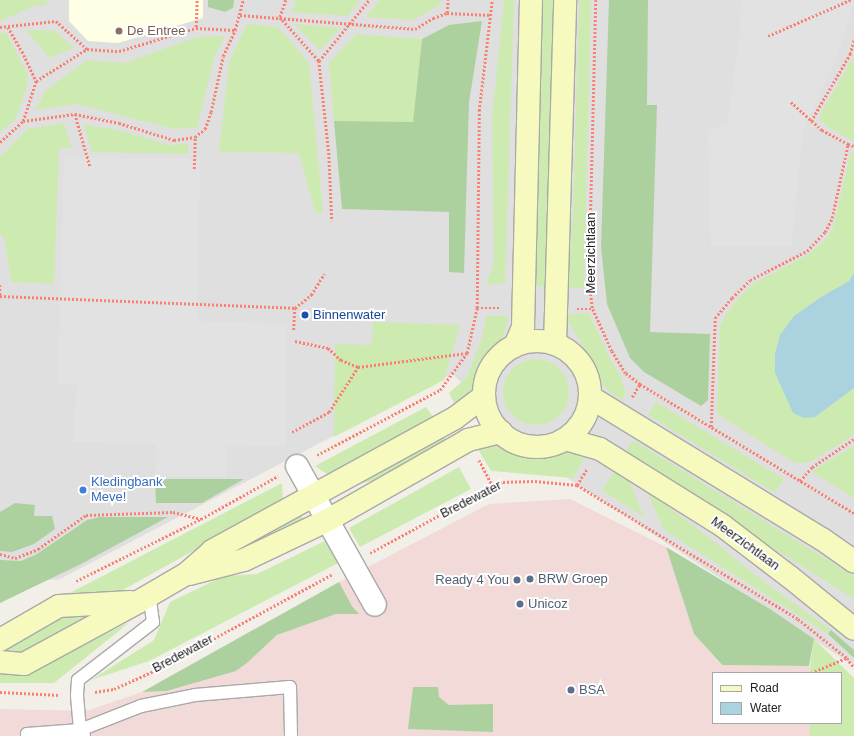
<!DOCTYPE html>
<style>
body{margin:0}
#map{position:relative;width:854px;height:736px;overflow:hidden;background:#f2efe9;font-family:Arial,sans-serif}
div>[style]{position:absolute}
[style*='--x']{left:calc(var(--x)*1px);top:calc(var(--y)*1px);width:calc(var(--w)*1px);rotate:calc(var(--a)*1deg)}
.residential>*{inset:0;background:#e0dfdf}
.commercial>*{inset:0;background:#f2dad9}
.education>*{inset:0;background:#ffffe5}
.grass>*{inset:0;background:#cdebb0}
.round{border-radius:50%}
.forest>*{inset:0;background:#add19e}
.parking>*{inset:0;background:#e2e2e2}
.water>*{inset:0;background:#aad3df}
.path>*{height:2.5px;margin-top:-1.25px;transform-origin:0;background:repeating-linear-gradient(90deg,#fa8072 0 2px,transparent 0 4px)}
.roads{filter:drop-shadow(1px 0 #a9a9a9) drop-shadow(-1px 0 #a9a9a9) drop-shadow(0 1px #a9a9a9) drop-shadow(0 -1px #a9a9a9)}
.lane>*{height:12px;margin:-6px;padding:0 6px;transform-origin:6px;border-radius:6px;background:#fff}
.street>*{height:22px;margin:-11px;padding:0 11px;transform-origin:11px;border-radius:11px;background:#fff}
.secondary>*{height:22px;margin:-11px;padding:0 11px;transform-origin:11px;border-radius:11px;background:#f7fabf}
.secondary>.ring{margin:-11px;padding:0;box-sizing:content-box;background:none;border:22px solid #f7fabf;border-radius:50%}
.dots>*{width:11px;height:11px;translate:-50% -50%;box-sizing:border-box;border:2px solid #fff;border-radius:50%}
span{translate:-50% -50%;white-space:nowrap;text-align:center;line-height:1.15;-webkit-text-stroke:4px #fff;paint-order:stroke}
.education-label{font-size:13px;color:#785e54}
.left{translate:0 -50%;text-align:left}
.street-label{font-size:13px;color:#222}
.transit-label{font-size:13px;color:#164399}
.shop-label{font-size:13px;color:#366cbe}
.service-label{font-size:13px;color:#4e5e75}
.right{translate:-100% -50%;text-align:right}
.legend{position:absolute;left:712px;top:672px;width:130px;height:52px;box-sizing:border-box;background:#fff;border:1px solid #a7a7a7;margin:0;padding:5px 7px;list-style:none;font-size:12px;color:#222}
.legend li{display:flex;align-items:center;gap:8px;height:20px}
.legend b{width:20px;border:1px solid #a7a7a7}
</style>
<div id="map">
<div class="residential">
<div style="clip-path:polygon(0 0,854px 0,854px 666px,569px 479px,452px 374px,58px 580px,0 577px)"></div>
</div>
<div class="commercial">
<div style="clip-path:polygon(570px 499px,666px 547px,694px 634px,721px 665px,809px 666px,809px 673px,713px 673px,713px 723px,810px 723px,810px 736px,0 736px,0 709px,86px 711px,142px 692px,168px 691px,236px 671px,247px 663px,277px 635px,336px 614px,359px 614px,352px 606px,339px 582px,489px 504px)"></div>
</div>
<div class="education">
<div style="clip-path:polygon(69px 0,203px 0,203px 18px,118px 43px,88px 41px,69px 21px)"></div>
</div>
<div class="grass">
<div style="clip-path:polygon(0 0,45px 0,49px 4px,34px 6px,0 21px)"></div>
<div style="clip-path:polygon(296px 0,360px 0,348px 16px,292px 12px)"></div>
<div style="clip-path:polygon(380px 0,441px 0,440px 5px,413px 20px,366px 17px)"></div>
<div style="clip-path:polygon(504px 0,514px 0,505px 283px,486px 285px,494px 263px,492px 118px)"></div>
<div style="clip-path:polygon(539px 0,557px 0,547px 287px,532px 286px)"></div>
<div style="clip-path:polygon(579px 0,591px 0,584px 288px,567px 288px,573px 213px)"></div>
<div style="clip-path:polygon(247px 24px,278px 27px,309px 63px,323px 213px,315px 212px,299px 153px,219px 152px,229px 63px)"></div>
<div style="clip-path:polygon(294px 24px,341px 28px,320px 50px)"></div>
<div style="clip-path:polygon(26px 30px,55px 31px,74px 48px,49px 58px)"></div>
<div style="clip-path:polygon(0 33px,6px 33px,28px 75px,26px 91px,15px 120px,0 132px)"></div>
<div style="clip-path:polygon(356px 34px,422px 39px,414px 122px,334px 121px,329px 63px)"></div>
<div style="clip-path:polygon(225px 36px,214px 58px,197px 128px,174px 129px,77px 104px,35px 110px,45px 91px,87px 60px,125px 63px,197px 37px)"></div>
<div style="clip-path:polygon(854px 56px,854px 142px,828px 127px,821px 121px,820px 115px)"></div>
<div style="clip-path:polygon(64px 123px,72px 148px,59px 148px,54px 284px,11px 282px,5px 241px,0 232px,0 157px,27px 129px)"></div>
<div style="clip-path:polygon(84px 125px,118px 130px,170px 145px,188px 144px,188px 154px,92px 152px)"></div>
<div style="clip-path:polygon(851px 152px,854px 153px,854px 273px,849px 281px,821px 297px,794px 316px,852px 390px,854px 388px,854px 434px,843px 442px,808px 463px,795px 463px,717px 414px,720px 325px,735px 302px,753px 284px,809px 254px,823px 242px,833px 228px)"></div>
<div style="clip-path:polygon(589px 313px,609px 357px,620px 375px,626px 392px,621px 401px,601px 384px,592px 362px,564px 314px)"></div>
<div style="clip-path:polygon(486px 316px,509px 316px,503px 338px,489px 349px,477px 365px,471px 391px,455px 405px,449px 393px,467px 377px,482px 339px)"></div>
<div style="clip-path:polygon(373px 322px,460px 325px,444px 380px,334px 437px,335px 344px,371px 345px)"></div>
<div class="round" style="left:503px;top:359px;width:66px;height:66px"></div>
<div style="clip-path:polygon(656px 402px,784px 479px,775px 493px,648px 415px)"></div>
<div style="clip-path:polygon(426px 407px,434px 418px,330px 476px,315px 466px)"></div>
<div style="clip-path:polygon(443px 434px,447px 442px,377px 480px,358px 484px,357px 481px)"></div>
<div style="clip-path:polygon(633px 440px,854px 576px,854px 599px,624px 454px)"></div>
<div style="clip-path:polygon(494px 442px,509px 450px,527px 454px,548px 455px,570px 452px,587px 454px,573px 478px,491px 471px,478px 449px)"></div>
<div style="clip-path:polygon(854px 446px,854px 498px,813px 473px,813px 470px)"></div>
<div style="clip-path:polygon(459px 467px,471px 489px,360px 547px,349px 528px)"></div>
<div style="clip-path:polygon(616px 469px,627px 476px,644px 517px,602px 490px)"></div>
<div style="clip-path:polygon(282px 483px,283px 501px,121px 591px,64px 596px)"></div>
<div style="clip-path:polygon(647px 491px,706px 535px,759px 578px,831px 630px,828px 634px,664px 530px)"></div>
<div style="clip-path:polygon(299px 511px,304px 520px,237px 555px,227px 550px)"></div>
<div style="clip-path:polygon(331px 538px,342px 561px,149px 661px,91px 680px,154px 640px,170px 602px,224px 576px,257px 574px)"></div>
<div style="clip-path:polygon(107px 611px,26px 654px,0 654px,0 650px,62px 617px)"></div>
<div style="clip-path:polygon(130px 622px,54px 683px,0 683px,0 671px,32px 670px)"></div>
<div style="clip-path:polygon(814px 639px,854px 678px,854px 736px,810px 736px,810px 723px,841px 723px,841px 673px,809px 673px)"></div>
</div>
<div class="forest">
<div style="clip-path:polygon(208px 0,234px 0,233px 8px,225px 12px,208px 7px)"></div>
<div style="clip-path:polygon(609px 0,648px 0,647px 105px,657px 105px,650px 332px,710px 334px,708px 400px,701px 406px,644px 372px,630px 358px,607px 304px,601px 247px)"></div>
<div style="clip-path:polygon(482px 21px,469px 102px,464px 273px,449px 272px,449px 212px,342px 209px,334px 121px,413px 122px,422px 39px,449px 25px)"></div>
<div style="clip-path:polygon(155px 479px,244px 479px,202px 503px,156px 503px)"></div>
<div style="clip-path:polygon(15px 503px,35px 505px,34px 516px,52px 516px,55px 529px,34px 544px,12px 552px,0 551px,0 512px)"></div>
<div style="clip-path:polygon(100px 517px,168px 517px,81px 564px,0 603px,0 560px,21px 561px,37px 554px,87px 520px)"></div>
<div style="clip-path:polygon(666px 547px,770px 609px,814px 639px,809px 666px,722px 665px,694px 634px)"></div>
<div style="clip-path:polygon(339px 582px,352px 606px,359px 614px,336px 614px,277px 635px,247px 663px,236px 671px,167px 691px,142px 692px)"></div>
<div style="clip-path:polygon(831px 630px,854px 650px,854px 658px,828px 634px)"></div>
<div style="clip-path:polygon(413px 687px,438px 687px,439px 697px,449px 705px,493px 704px,493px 732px,408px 729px)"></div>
</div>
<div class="parking">
<div style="clip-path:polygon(741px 0,854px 0,840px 49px,803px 131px,791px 246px,711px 246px,708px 129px,727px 126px,740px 30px)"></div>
<div style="clip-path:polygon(64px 157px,200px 159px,197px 321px,287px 324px,285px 446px,226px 445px,226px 477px,156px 477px,157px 444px,73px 442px,77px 384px,58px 383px)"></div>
</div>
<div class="water">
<div style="clip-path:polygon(854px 273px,854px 388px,815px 417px,804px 418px,793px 413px,775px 373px,775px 354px,780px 335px,794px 316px,821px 297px,849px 281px)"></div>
</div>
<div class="path">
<div style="--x:286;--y:0;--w:18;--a:109"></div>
<div style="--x:280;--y:17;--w:59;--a:48.4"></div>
<div style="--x:319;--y:61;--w:79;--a:-50.7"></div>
<div style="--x:596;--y:0;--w:282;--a:91.4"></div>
<div style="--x:589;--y:282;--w:27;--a:82"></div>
<div style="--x:593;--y:309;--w:46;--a:65.7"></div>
<div style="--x:612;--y:351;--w:26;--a:58"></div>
<div style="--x:626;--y:373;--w:18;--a:38"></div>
<div style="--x:640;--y:384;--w:250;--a:31.1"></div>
<div style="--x:447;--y:13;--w:13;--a:-86"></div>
<div style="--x:240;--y:15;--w:176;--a:4.6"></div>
<div style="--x:415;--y:29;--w:21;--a:-31"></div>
<div style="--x:433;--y:18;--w:15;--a:-20"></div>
<div style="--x:447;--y:13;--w:44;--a:2.6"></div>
<div style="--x:0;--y:27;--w:56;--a:-6.1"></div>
<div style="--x:56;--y:21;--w:42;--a:42.1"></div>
<div style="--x:8;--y:27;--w:32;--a:60"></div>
<div style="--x:24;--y:55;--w:29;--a:65"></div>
<div style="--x:196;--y:27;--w:27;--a:-88"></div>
<div style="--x:768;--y:36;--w:90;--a:-23.7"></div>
<div style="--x:319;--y:61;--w:93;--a:83.8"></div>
<div style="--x:329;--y:153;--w:68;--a:87.5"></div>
<div style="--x:791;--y:102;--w:42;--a:42.1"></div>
<div style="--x:822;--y:130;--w:30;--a:28"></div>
<div style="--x:75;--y:114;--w:54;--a:73.9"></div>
<div style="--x:23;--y:121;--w:52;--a:-7.7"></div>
<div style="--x:75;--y:114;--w:45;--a:11.6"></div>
<div style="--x:119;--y:123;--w:58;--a:17.2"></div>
<div style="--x:174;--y:140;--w:21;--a:-8"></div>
<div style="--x:811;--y:121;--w:78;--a:-59.8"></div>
<div style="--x:850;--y:54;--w:16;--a:-75"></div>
<div style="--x:0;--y:142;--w:31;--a:-42"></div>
<div style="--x:23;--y:121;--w:42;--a:-72"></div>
<div style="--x:36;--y:81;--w:60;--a:-32.1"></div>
<div style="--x:87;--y:49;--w:32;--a:4"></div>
<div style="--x:119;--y:51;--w:80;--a:-16.6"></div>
<div style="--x:196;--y:28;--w:39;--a:3"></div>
<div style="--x:194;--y:169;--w:32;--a:-88"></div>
<div style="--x:195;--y:137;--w:13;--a:-39"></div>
<div style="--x:205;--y:129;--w:18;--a:-71"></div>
<div style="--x:211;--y:112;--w:57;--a:-77.9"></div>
<div style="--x:223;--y:56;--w:29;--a:-65"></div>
<div style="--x:235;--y:30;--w:31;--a:-75"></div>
<div style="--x:0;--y:285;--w:13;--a:90"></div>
<div style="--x:0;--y:296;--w:295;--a:2.3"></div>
<div style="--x:295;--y:308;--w:22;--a:93"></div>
<div style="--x:295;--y:308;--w:21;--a:-39"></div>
<div style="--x:311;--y:295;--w:25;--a:-58"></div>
<div style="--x:477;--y:308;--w:23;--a:0"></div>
<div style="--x:577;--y:309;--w:15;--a:0"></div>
<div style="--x:295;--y:341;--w:34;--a:12"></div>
<div style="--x:328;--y:348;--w:18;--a:43"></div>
<div style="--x:341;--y:360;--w:18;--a:22"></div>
<div style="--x:358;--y:367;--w:110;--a:-7.3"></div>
<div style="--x:632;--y:397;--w:15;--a:-58"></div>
<div style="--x:711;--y:427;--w:109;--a:-87.9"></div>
<div style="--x:715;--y:318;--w:26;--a:-50"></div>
<div style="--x:732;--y:298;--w:25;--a:-45"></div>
<div style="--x:750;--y:280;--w:64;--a:-27"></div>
<div style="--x:807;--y:251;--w:26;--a:-47"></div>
<div style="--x:825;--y:232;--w:16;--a:-63"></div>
<div style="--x:832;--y:218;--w:76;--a:-77.8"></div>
<div style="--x:848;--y:144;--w:6;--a:18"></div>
<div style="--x:292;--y:432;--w:42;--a:-28.4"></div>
<div style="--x:329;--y:412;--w:54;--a:-57.2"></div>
<div style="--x:317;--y:455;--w:139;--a:-27.9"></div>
<div style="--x:440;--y:390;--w:46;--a:-53.9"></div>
<div style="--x:467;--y:353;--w:46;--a:-77.5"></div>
<div style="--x:477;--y:308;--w:197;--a:-89.4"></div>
<div style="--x:479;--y:111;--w:112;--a:-83.3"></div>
<div style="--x:479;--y:460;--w:30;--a:62"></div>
<div style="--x:800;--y:481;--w:18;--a:-49"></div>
<div style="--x:812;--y:467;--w:50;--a:-33.7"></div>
<div style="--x:577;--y:485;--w:19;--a:-58"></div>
<div style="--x:370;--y:553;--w:140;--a:-28.6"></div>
<div style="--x:493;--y:486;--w:11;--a:-22"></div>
<div style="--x:503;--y:482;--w:32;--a:-2"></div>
<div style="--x:535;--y:481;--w:42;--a:5.4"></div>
<div style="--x:577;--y:485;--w:258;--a:31.2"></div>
<div style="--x:798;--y:619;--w:63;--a:38.5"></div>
<div style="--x:847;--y:658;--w:12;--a:55"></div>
<div style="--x:0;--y:554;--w:16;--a:15"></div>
<div style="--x:15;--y:558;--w:25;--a:-21"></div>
<div style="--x:38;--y:549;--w:59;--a:-35.3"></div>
<div style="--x:86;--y:515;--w:87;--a:-2"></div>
<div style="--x:173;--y:512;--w:29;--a:14"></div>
<div style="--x:76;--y:581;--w:140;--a:-26.4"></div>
<div style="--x:201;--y:519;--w:88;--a:-29.2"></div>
<div style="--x:811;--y:673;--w:39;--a:-23"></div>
<div style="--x:0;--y:692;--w:60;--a:2.9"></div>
<div style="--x:95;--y:692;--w:19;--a:-9"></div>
<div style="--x:114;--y:689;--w:44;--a:-24.2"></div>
<div style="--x:154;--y:671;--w:204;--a:-28.5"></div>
</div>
<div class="roads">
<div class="lane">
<div style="--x:84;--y:735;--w:6;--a:-129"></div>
<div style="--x:80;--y:730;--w:35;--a:-95"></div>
<div style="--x:77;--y:695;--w:15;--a:-86"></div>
<div style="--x:78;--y:680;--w:95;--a:-37.7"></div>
<div style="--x:153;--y:622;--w:27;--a:-98"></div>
<div style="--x:27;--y:736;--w:2;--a:-90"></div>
<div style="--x:27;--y:734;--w:53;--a:-4.3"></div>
<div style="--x:80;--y:730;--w:66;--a:-21.5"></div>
<div style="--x:141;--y:706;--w:55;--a:-11.5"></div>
<div style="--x:195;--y:695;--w:95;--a:-4.8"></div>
<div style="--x:290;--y:687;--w:49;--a:88.8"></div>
</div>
<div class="street">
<div style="--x:297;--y:466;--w:159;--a:60.7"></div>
</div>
<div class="secondary">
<div class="ring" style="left:484px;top:341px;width:84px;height:84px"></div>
<div style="--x:555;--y:344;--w:344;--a:-88.3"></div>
<div style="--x:515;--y:346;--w:21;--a:-67"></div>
<div style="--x:523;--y:327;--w:327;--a:-88.6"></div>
<div style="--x:590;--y:397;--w:272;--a:31.5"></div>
<div style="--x:822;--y:539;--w:39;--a:35"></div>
<div style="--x:565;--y:439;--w:36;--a:16"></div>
<div style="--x:600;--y:449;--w:145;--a:32"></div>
<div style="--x:723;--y:526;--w:84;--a:37.3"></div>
<div style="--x:790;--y:577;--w:82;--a:39.1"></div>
<div style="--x:189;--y:574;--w:57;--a:-14.3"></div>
<div style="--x:244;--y:560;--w:93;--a:-25.5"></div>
<div style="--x:328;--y:520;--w:161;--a:-29.7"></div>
<div style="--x:468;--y:440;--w:34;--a:-14"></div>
<div style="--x:0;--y:640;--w:68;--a:-30"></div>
<div style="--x:59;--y:606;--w:72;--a:-3.2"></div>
<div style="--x:0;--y:662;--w:24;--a:5"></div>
<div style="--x:24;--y:664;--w:130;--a:-28.5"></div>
<div style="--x:138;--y:602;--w:56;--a:-30.3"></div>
<div style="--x:186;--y:574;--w:35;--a:-41"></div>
<div style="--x:212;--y:551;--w:277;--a:-28.7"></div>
<div style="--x:455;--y:418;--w:36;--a:-37"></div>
</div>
</div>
<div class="dots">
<div style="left:119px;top:31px;background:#8d6e63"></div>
<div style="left:305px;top:315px;background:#1a4fb4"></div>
<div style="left:83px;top:490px;background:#3f7fe0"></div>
<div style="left:530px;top:579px;background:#5c6f8a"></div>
<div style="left:517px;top:580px;background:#5c6f8a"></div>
<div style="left:520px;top:604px;background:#5c6f8a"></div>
<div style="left:571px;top:690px;background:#5c6f8a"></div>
</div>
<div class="education-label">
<span class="left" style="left:127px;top:31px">De Entree</span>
</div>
<div class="street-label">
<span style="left:591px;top:253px;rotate:-90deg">Meerzichtlaan</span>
<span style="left:471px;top:500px;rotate:-27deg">Bredewater</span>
<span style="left:745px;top:544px;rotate:36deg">Meerzichtlaan</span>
<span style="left:183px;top:654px;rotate:-28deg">Bredewater</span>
</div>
<div class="transit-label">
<span class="left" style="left:313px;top:315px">Binnenwater</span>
</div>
<div class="shop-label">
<span class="left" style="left:91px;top:490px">Kledingbank<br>Meve!</span>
</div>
<div class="service-label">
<span class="left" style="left:538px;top:579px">BRW Groep</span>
<span class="right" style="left:509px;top:580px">Ready 4 You</span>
<span class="left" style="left:528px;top:604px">Unicoz</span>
<span class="left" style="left:579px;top:690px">BSA</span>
</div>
<ul class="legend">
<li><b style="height:5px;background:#f7fabf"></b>Road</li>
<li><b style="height:11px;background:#aad3df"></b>Water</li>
</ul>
</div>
